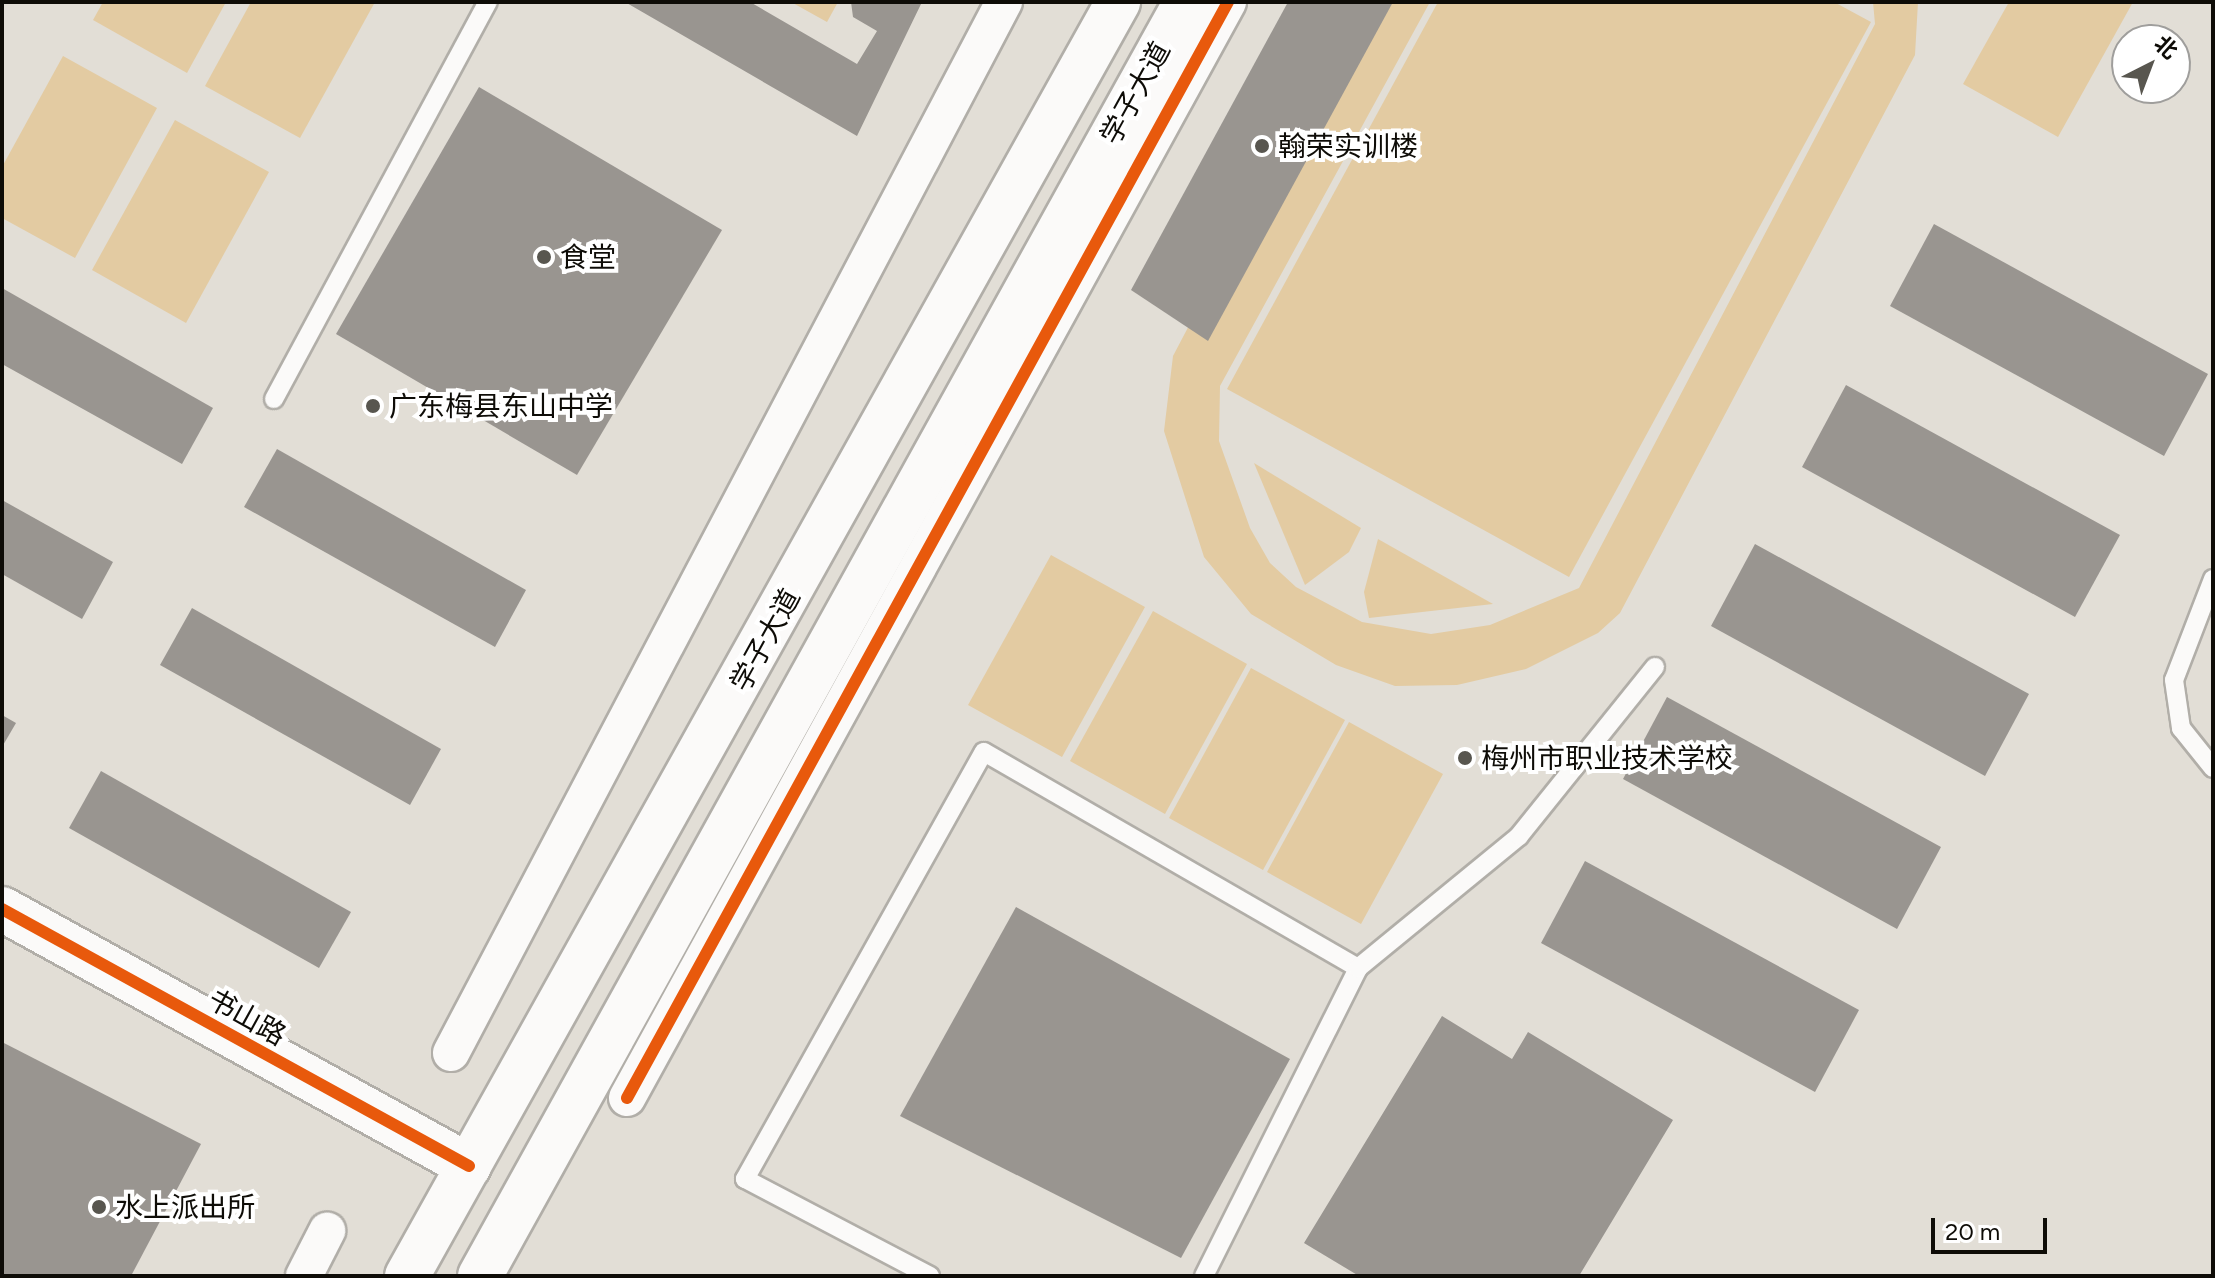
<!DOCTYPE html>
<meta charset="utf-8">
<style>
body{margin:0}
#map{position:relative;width:2215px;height:1278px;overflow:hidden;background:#e2ded6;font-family:Figtree,"Noto Sans SC",sans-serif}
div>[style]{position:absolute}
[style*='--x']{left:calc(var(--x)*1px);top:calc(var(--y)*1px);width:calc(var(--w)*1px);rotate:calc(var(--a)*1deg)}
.green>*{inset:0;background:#e3cba2}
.building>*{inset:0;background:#999590}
.roads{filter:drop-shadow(2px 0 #b1aea8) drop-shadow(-2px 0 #b1aea8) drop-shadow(0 2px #b1aea8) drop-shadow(0 -2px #b1aea8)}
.service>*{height:18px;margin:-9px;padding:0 9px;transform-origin:9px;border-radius:9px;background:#fbfaf9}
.minor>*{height:36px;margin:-18px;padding:0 18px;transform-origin:18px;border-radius:18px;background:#fbfaf9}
.tertiary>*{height:44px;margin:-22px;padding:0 22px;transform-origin:22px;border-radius:22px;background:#fbfaf9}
.primary>*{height:44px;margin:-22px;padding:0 22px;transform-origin:22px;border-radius:22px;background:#fbfaf9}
.cycleway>*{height:12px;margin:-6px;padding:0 6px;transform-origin:6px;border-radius:6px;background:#e8590c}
.dots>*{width:22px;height:22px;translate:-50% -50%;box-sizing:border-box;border:4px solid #fff;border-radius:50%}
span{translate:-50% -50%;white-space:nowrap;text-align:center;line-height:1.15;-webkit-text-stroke:8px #fff;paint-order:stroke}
.street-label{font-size:28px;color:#0e0c07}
.poi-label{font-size:28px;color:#0e0c07}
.left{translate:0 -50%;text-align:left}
.frame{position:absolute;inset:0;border:4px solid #0e0c07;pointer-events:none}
.north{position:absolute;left:2111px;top:24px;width:80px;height:80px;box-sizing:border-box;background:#fff;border:2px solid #9f9e9c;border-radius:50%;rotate:42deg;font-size:22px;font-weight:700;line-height:32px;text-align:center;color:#0e0c07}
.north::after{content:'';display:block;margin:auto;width:28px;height:36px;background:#58564f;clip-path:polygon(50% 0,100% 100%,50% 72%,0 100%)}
.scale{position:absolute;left:1931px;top:1218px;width:116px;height:36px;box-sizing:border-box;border:4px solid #0e0c07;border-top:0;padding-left:10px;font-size:24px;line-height:28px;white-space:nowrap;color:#0e0c07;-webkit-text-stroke:6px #fff;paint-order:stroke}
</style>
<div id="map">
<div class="green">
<div style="clip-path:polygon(103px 2px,226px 2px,187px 73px,93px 20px)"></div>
<div style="clip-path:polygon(251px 2px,375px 2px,300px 138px,205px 86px)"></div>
<div style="clip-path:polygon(791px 2px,838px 2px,827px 22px)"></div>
<div style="clip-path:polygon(1359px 2px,1430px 2px,1220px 386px,1219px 441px,1250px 528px,1270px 563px,1296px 587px,1362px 622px,1431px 634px,1490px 625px,1579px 588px,1875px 24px,1873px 2px,1918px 2px,1915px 55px,1620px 613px,1598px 633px,1526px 669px,1457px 685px,1395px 686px,1336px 665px,1251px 614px,1204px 557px,1164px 431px,1173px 356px)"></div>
<div style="clip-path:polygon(1438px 2px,1834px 2px,1871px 22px,1569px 577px,1227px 389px)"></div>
<div style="clip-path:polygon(2009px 2px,2133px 2px,2058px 137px,1963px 84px)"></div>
<div style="clip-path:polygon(63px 56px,157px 108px,75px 258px,2px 218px,2px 167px)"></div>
<div style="clip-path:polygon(175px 120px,269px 172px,186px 323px,92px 270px)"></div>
<div style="clip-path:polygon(1254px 463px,1361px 528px,1349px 552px,1305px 585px)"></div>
<div style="clip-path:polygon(1378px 539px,1493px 604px,1369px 618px,1364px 592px)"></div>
<div style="clip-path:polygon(1051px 555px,1145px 607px,1062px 757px,968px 705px)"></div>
<div style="clip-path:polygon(1153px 611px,1247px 664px,1165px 814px,1070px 761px)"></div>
<div style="clip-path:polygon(1251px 668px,1345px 720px,1263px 870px,1169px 818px)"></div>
<div style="clip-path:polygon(1349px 722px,1443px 774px,1361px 924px,1267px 872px)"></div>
</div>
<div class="building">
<div style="clip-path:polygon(625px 2px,750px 2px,857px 64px,877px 31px,853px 17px,851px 2px,922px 2px,857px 136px)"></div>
<div style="clip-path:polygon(1288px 2px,1393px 2px,1208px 341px,1131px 290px)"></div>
<div style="clip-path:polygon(479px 87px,722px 230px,577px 475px,336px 334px)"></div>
<div style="clip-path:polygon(1934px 224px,2208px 374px,2164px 456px,1890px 306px)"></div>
<div style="clip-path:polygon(2px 288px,213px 408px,182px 464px,2px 364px)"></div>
<div style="clip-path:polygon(1846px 385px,2120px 535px,2075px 617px,1802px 467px)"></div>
<div style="clip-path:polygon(277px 449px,526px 590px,495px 647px,244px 507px)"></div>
<div style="clip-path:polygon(2px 500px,113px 562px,82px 619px,2px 574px)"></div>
<div style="clip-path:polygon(1755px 544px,2029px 694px,1985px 776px,1711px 626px)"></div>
<div style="clip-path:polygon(192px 608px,441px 749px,410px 805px,160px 665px)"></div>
<div style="clip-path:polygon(1667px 697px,1941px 847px,1897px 929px,1623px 779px)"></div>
<div style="clip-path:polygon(2px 715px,16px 723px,2px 747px)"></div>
<div style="clip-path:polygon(101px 771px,351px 912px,319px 968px,69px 828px)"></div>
<div style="clip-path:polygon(1585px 861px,1859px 1010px,1815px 1092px,1541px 943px)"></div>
<div style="clip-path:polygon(1016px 907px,1290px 1059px,1181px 1258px,900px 1116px)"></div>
<div style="clip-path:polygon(1442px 1016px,1512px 1059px,1528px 1032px,1673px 1120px,1579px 1276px,1359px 1276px,1304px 1243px)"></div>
<div style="clip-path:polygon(2px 1042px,201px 1144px,131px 1276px,2px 1276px)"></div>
</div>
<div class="roads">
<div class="service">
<div style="--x:274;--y:399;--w:451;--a:-61.7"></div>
<div style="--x:2213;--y:579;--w:108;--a:111.1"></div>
<div style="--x:2174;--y:680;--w:49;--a:81.7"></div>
<div style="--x:2181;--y:728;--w:51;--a:51.3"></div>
<div style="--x:930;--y:1276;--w:209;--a:-152.3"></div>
<div style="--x:745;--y:1179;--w:489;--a:-60.8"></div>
<div style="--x:984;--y:752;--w:432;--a:30"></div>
<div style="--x:1204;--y:1276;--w:344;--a:-63.4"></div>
<div style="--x:1358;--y:968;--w:208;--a:-39.3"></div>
<div style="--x:1519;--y:836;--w:217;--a:-51.2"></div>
</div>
<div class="minor">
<div style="--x:451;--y:1053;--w:1188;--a:-62.25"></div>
<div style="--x:627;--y:1098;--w:1250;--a:-61.26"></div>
<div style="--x:304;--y:1276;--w:51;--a:-62.9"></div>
</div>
<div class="tertiary">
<div style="--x:2;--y:909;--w:533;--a:28.82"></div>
</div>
<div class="primary">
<div style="--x:407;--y:1276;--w:1459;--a:-60.83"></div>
<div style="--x:480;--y:1276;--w:1457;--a:-61.01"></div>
</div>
</div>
<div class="cycleway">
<div style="--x:2;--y:909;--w:533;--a:28.82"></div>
<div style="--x:627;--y:1098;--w:1250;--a:-61.26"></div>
</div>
<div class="dots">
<div style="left:1262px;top:146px;background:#58564f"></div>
<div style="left:544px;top:257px;background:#58564f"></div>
<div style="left:373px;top:406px;background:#58564f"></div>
<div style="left:1465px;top:758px;background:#58564f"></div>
<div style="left:99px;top:1207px;background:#58564f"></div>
</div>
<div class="street-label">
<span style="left:1135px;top:93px;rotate:-61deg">学子大道</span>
<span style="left:765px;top:640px;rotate:-61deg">学子大道</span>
<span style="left:247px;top:1017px;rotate:29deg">书山路</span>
</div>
<div class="poi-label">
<span class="left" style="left:1278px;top:146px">翰荣实训楼</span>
<span class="left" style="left:560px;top:257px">食堂</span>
<span class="left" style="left:389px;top:406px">广东梅县东山中学</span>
<span class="left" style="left:1481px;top:758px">梅州市职业技术学校</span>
<span class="left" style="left:115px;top:1207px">水上派出所</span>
</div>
<div class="frame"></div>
<div class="north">北</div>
<div class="scale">20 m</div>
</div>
